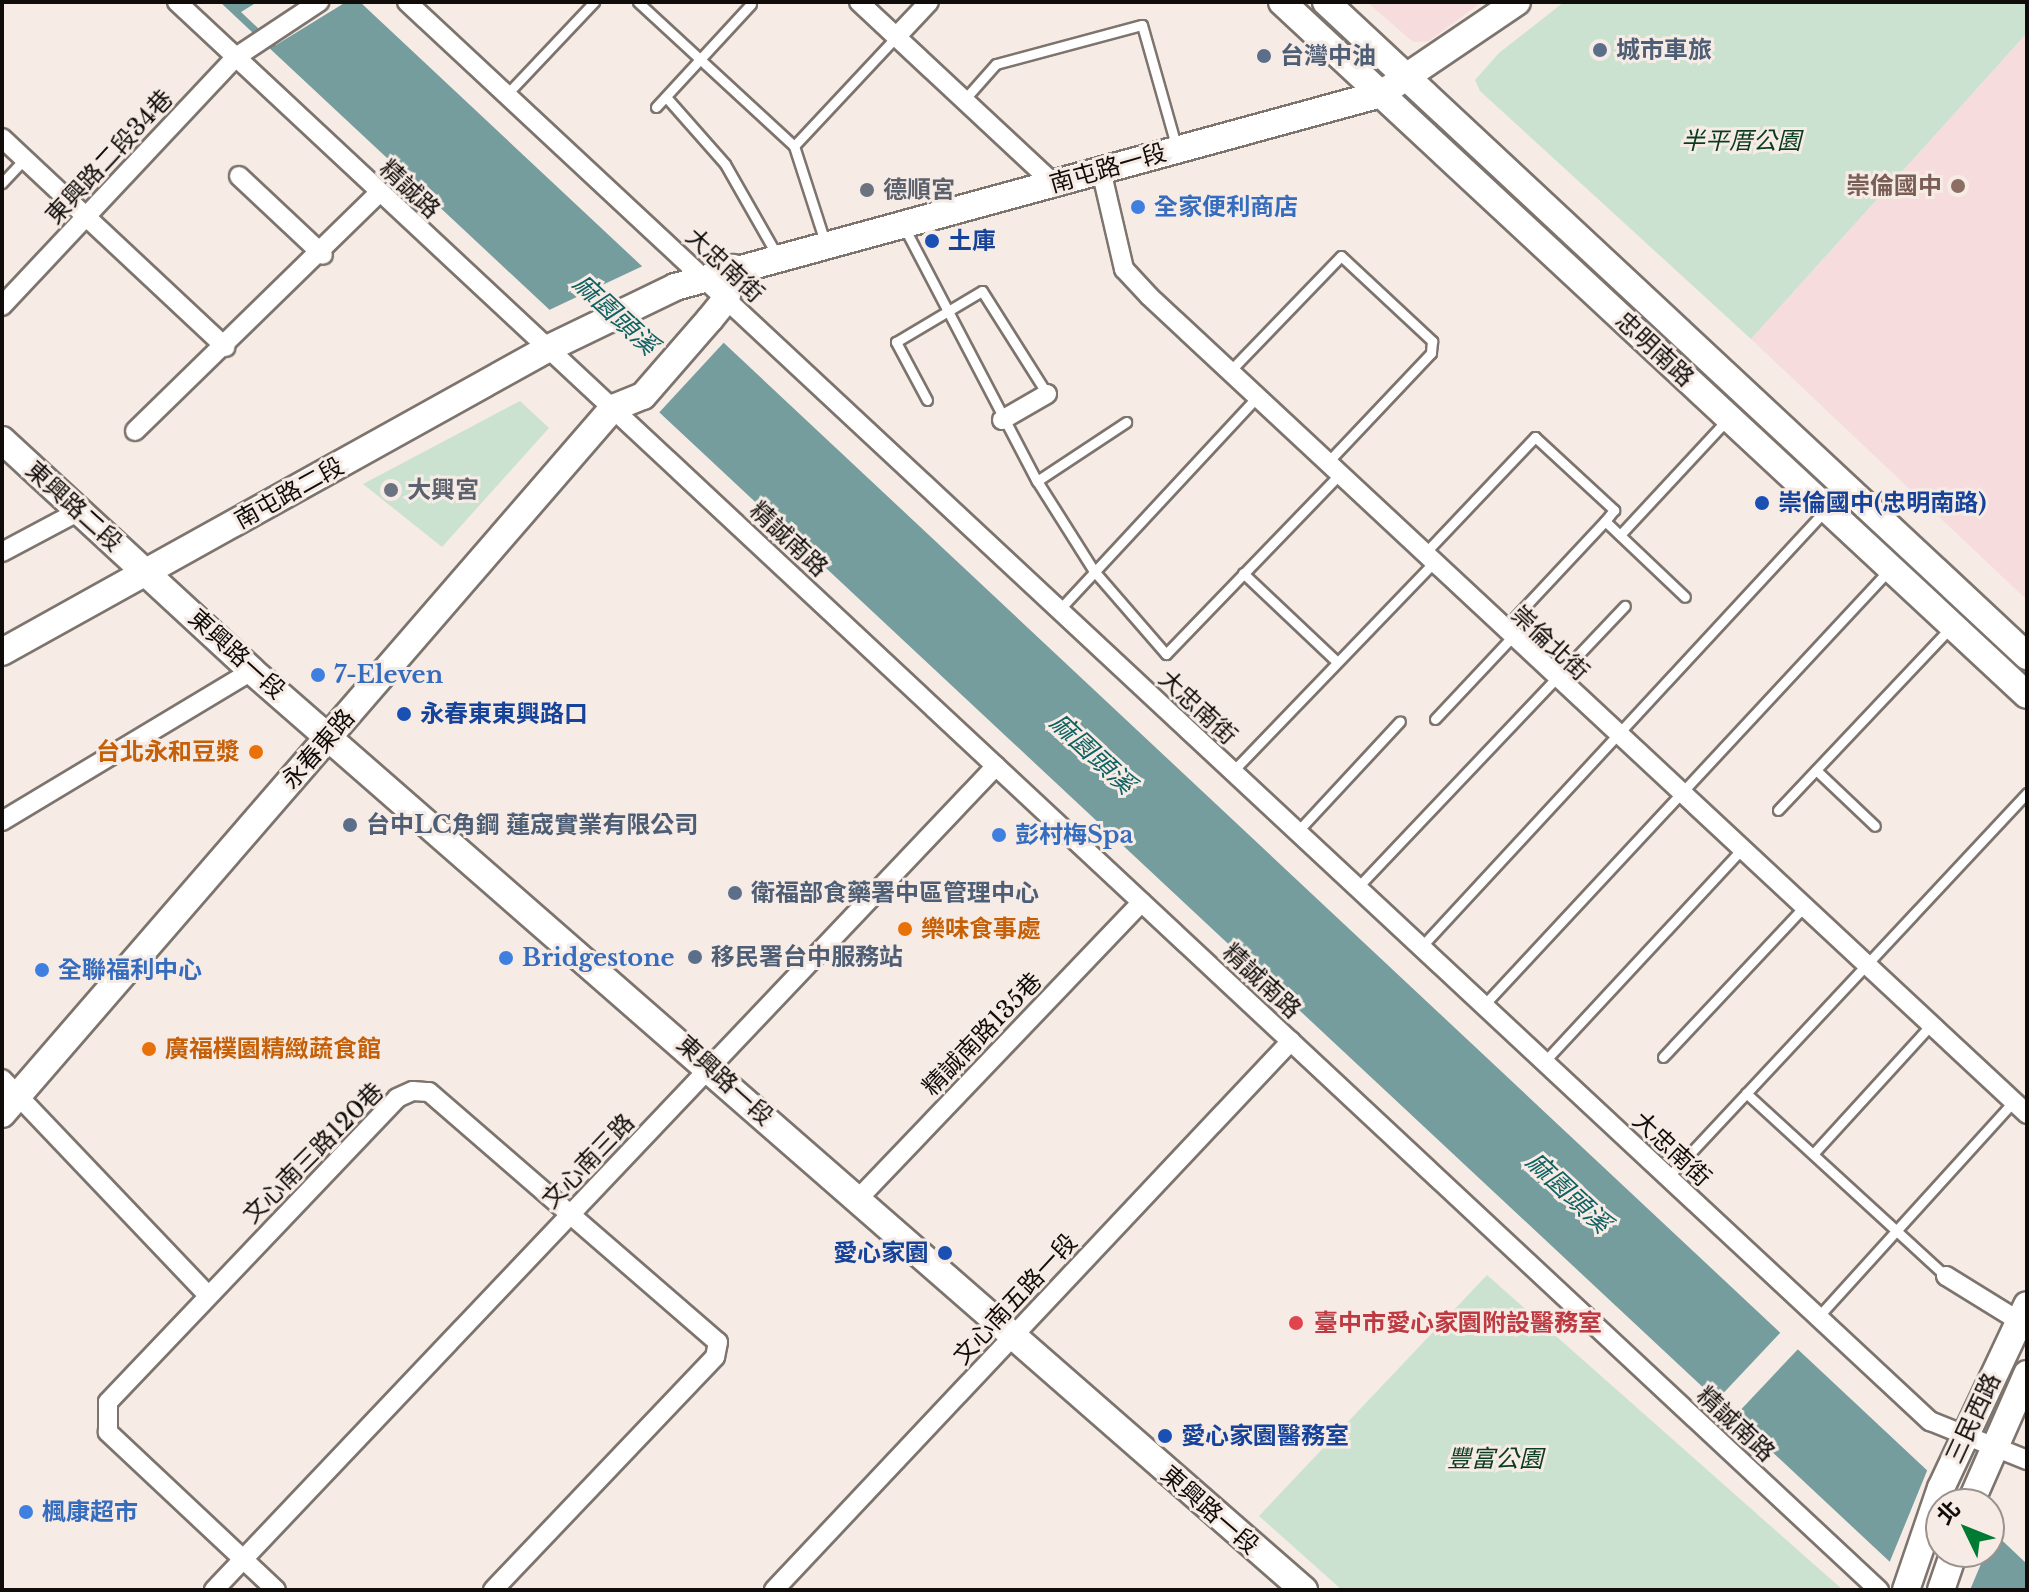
<!DOCTYPE html>
<meta charset="utf-8">
<style>
body{margin:0}
#map{position:relative;width:2029px;height:1592px;overflow:hidden;background:#f6ebe5;font-family:"Libre Baskerville","Noto Sans TC",serif}
div>[style]{position:absolute}
[style*='--x']{left:calc(var(--x)*1px);top:calc(var(--y)*1px);width:calc(var(--w)*1px);rotate:calc(var(--a)*1deg)}
.education>*{inset:0;background:#f7dcde}
.green>*{inset:0;background:#cbe2d1}
.water>*{inset:0;background:#769d9d}
.pier>*{inset:0;background:#f6ebe5}
.roads{filter:drop-shadow(2px 0 #7d746e) drop-shadow(-2px 0 #7d746e) drop-shadow(0 2px #7d746e) drop-shadow(0 -2px #7d746e)}
.lane>*{height:9px;margin:-4.5px;padding:0 4.5px;transform-origin:4.5px;border-radius:4.5px;background:#fff}
.street>*{height:18px;margin:-9px;padding:0 9px;transform-origin:9px;border-radius:9px;background:#fff}
.secondary>*{height:26px;margin:-13px;padding:0 13px;transform-origin:13px;border-radius:13px;background:#fff}
.dots>*{width:22px;height:22px;translate:-50% -50%;box-sizing:border-box;border:4px solid #f6ebe5;border-radius:50%}
span{translate:-50% -50%;white-space:nowrap;text-align:center;line-height:1.15;-webkit-text-stroke:6px #f6ebe5;paint-order:stroke}
.service-label{font-size:24px;color:#4e5e75;font-weight:700}
.left{translate:0 -50%;text-align:left}
.park-label{font-size:24px;color:#093b1e;font-style:italic}
.street-label{font-size:24px;color:#0f0c0a}
.education-label{font-size:24px;color:#785e54;font-weight:700}
.right{translate:-100% -50%;text-align:right}
.worship-label{font-size:24px;color:#5b616d;font-weight:700}
.shop-label{font-size:24px;color:#366cbe;font-weight:700}
.transit-label{font-size:24px;color:#164399;font-weight:700}
.food-label{font-size:24px;color:#c56008;font-weight:700}
.health-label{font-size:24px;color:#be3a42;font-weight:700}
.water-label{font-size:26px;color:#106262;font-style:italic}
.frame{position:absolute;inset:0;border:4px solid #0f0c0a;pointer-events:none}
.north{position:absolute;left:1925px;top:1488px;width:80px;height:80px;box-sizing:border-box;background:#f6ebe5;border:2px solid #9a928d;border-radius:50%;rotate:313deg;font-size:22px;font-weight:700;line-height:32px;text-align:center;color:#0f0c0a}
.north::after{content:'';display:block;margin:auto;width:28px;height:36px;background:#007b33;clip-path:polygon(50% 0,100% 100%,50% 72%,0 100%)}
</style>
<div id="map">
<div class="education">
<div style="clip-path:polygon(1367px 2px,1482px 2px,1429px 41px,1413px 42px)"></div>
<div style="clip-path:polygon(2027px 33px,2027px 600px,1751px 339px)"></div>
</div>
<div class="green">
<div style="clip-path:polygon(1564px 2px,2027px 2px,2027px 33px,1751px 339px,1480px 91px,1475px 80px,1499px 53px)"></div>
<div style="clip-path:polygon(520px 401px,549px 428px,442px 547px,363px 484px)"></div>
<div style="clip-path:polygon(1487px 1275px,1783px 1537px,1843px 1590px,1342px 1590px,1259px 1516px)"></div>
</div>
<div class="water">
<div style="clip-path:polygon(220px 2px,360px 2px,1963px 1504px,1941px 1504px,1941px 1552px,1989px 1552px,1989px 1528px,2027px 1564px,2027px 1590px,1920px 1590px)"></div>
</div>
<div class="pier">
<div style="clip-path:polygon(257px 2px,346px 2px,276px 45px,241px 12px)"></div>
<div style="clip-path:polygon(647px 264px,728px 338px,655px 417px,547px 311px)"></div>
<div style="clip-path:polygon(1782px 1331px,1800px 1347px,1733px 1418px,1715px 1402px)"></div>
<div style="clip-path:polygon(1929px 1466px,1967px 1504px,1941px 1504px,1941px 1552px,1986px 1552px,1970px 1590px,1914px 1590px,1888px 1566px)"></div>
</div>
<div class="roads">
<div class="lane">
<div style="--x:638;--y:2;--w:212;--a:42.7"></div>
<div style="--x:794;--y:146;--w:101;--a:72.1"></div>
<div style="--x:507;--y:94;--w:127;--a:-46.6"></div>
<div style="--x:666;--y:97;--w:89;--a:48.6"></div>
<div style="--x:725;--y:164;--w:107;--a:60.3"></div>
<div style="--x:964;--y:100;--w:48;--a:-48.4"></div>
<div style="--x:996;--y:64;--w:151;--a:-15"></div>
<div style="--x:1142;--y:25;--w:129;--a:74.2"></div>
<div style="--x:656;--y:107;--w:140;--a:-47.3"></div>
<div style="--x:794;--y:146;--w:149;--a:-46.9"></div>
<div style="--x:2;--y:183;--w:33;--a:-47"></div>
<div style="--x:904;--y:227;--w:287;--a:62.4"></div>
<div style="--x:1037;--y:481;--w:107;--a:57.7"></div>
<div style="--x:1094;--y:571;--w:110;--a:49.1"></div>
<div style="--x:1166;--y:654;--w:248;--a:-46"></div>
<div style="--x:1229;--y:372;--w:161;--a:-46"></div>
<div style="--x:1341;--y:256;--w:125;--a:43"></div>
<div style="--x:1432;--y:341;--w:12;--a:95"></div>
<div style="--x:1431;--y:353;--w:151;--a:133.4"></div>
<div style="--x:927;--y:400;--w:66;--a:-118.1"></div>
<div style="--x:896;--y:342;--w:100;--a:-30.7"></div>
<div style="--x:982;--y:291;--w:122;--a:57.7"></div>
<div style="--x:1037;--y:481;--w:107;--a:-33.5"></div>
<div style="--x:1620;--y:535;--w:156;--a:-47.1"></div>
<div style="--x:1425;--y:553;--w:160;--a:-46.5"></div>
<div style="--x:1535;--y:437;--w:108;--a:42.7"></div>
<div style="--x:1614;--y:510;--w:14;--a:129"></div>
<div style="--x:1605;--y:521;--w:110;--a:43.5"></div>
<div style="--x:1243;--y:573;--w:129;--a:43.4"></div>
<div style="--x:1059;--y:610;--w:291;--a:-47.1"></div>
<div style="--x:1504;--y:629;--w:148;--a:-46.9"></div>
<div style="--x:1435;--y:719;--w:110;--a:-46.8"></div>
<div style="--x:1816;--y:770;--w:81;--a:43.5"></div>
<div style="--x:1232;--y:772;--w:289;--a:-46.1"></div>
<div style="--x:1778;--y:810;--w:250;--a:-46.6"></div>
<div style="--x:1297;--y:832;--w:151;--a:-47.1"></div>
<div style="--x:1357;--y:888;--w:389;--a:-46.5"></div>
<div style="--x:1421;--y:947;--w:624;--a:-47.21"></div>
<div style="--x:1483;--y:1006;--w:597;--a:-47.04"></div>
<div style="--x:1663;--y:1057;--w:204;--a:-46.8"></div>
<div style="--x:1544;--y:1062;--w:288;--a:-47.1"></div>
<div style="--x:1746;--y:1093;--w:271;--a:42.5"></div>
<div style="--x:1813;--y:1154;--w:173;--a:-47.6"></div>
<div style="--x:1668;--y:1177;--w:526;--a:-46.93"></div>
<div style="--x:1818;--y:1317;--w:290;--a:-47.8"></div>
</div>
<div class="street">
<div style="--x:177;--y:2;--w:2328;--a:43.02"></div>
<div style="--x:407;--y:2;--w:2082;--a:42.98"></div>
<div style="--x:1930;--y:1421;--w:105;--a:21.9"></div>
<div style="--x:859;--y:2;--w:267;--a:43"></div>
<div style="--x:896;--y:37;--w:48;--a:-46.7"></div>
<div style="--x:2;--y:138;--w:306;--a:43.1"></div>
<div style="--x:1101;--y:170;--w:102;--a:76.9"></div>
<div style="--x:1124;--y:269;--w:37;--a:47"></div>
<div style="--x:1149;--y:296;--w:1200;--a:42.97"></div>
<div style="--x:239;--y:176;--w:115;--a:43.2"></div>
<div style="--x:2;--y:306;--w:342;--a:-46.8"></div>
<div style="--x:236;--y:57;--w:100;--a:-33.5"></div>
<div style="--x:1002;--y:420;--w:52;--a:-30"></div>
<div style="--x:135;--y:431;--w:341;--a:-44.3"></div>
<div style="--x:2;--y:552;--w:87;--a:-28"></div>
<div style="--x:2;--y:821;--w:292;--a:-31"></div>
<div style="--x:2;--y:1079;--w:298;--a:46.4"></div>
<div style="--x:857;--y:1200;--w:412;--a:-46.3"></div>
<div style="--x:1946;--y:1276;--w:86;--a:31.7"></div>
<div style="--x:214;--y:1590;--w:1136;--a:-46.5"></div>
<div style="--x:276;--y:1590;--w:231;--a:-136.8"></div>
<div style="--x:108;--y:1432;--w:30;--a:-90"></div>
<div style="--x:108;--y:1402;--w:419;--a:-46.4"></div>
<div style="--x:397;--y:1098;--w:17;--a:-24"></div>
<div style="--x:413;--y:1091;--w:16;--a:4"></div>
<div style="--x:429;--y:1092;--w:382;--a:40.9"></div>
<div style="--x:718;--y:1342;--w:15;--a:101"></div>
<div style="--x:715;--y:1357;--w:322;--a:133.6"></div>
<div style="--x:774;--y:1590;--w:754;--a:-46.72"></div>
</div>
<div class="secondary">
<div style="--x:1282;--y:2;--w:1017;--a:42.93"></div>
<div style="--x:1326;--y:2;--w:959;--a:43.01"></div>
<div style="--x:2;--y:440;--w:340;--a:42.7"></div>
<div style="--x:252;--y:671;--w:1397;--a:41.14"></div>
<div style="--x:2;--y:652;--w:624;--a:-29.07"></div>
<div style="--x:547;--y:349;--w:142;--a:-25.8"></div>
<div style="--x:675;--y:287;--w:732;--a:-15.29"></div>
<div style="--x:1381;--y:94;--w:164;--a:-34.1"></div>
<div style="--x:2;--y:1114;--w:934;--a:-49.13"></div>
<div style="--x:613;--y:408;--w:32;--a:-22"></div>
<div style="--x:643;--y:396;--w:102;--a:-49"></div>
<div style="--x:710;--y:319;--w:26;--a:-51"></div>
<div style="--x:726;--y:299;--w:32;--a:-77"></div>
<div style="--x:1970;--y:1504;--w:142;--a:-66.3"></div>
<div style="--x:1906;--y:1590;--w:108;--a:-71.1"></div>
<div style="--x:1941;--y:1488;--w:202;--a:-64.8"></div>
<div style="--x:1941;--y:1590;--w:40;--a:-71.1"></div>
</div>
</div>
<div class="dots">
<div style="left:1600px;top:50px;background:#5c6f8a"></div>
<div style="left:1264px;top:56px;background:#5c6f8a"></div>
<div style="left:1958px;top:186px;background:#8d6e63"></div>
<div style="left:867px;top:190px;background:#6b7280"></div>
<div style="left:1138px;top:207px;background:#3f7fe0"></div>
<div style="left:932px;top:241px;background:#1a4fb4"></div>
<div style="left:391px;top:490px;background:#6b7280"></div>
<div style="left:1762px;top:503px;background:#1a4fb4"></div>
<div style="left:318px;top:675px;background:#3f7fe0"></div>
<div style="left:404px;top:714px;background:#1a4fb4"></div>
<div style="left:256px;top:752px;background:#e8710a"></div>
<div style="left:350px;top:825px;background:#5c6f8a"></div>
<div style="left:999px;top:835px;background:#3f7fe0"></div>
<div style="left:735px;top:893px;background:#5c6f8a"></div>
<div style="left:905px;top:929px;background:#e8710a"></div>
<div style="left:695px;top:957px;background:#5c6f8a"></div>
<div style="left:506px;top:958px;background:#3f7fe0"></div>
<div style="left:42px;top:970px;background:#3f7fe0"></div>
<div style="left:149px;top:1049px;background:#e8710a"></div>
<div style="left:945px;top:1253px;background:#1a4fb4"></div>
<div style="left:1296px;top:1323px;background:#e0444e"></div>
<div style="left:1165px;top:1436px;background:#1a4fb4"></div>
<div style="left:26px;top:1512px;background:#3f7fe0"></div>
</div>
<div class="service-label">
<span class="left" style="left:1616px;top:50px">城市車旅</span>
<span class="left" style="left:1280px;top:56px">台灣中油</span>
<span class="left" style="left:366px;top:825px">台中LC角鋼 蓮宬實業有限公司</span>
<span class="left" style="left:751px;top:893px">衛福部食藥署中區管理中心</span>
<span class="left" style="left:711px;top:957px">移民署台中服務站</span>
</div>
<div class="park-label">
<span style="left:1741px;top:141px">半平厝公園</span>
<span style="left:1495px;top:1459px">豐富公園</span>
</div>
<div class="street-label">
<span style="left:109px;top:157px;rotate:-47deg">東興路二段34巷</span>
<span style="left:1108px;top:168px;rotate:-16deg">南屯路一段</span>
<span style="left:410px;top:189px;rotate:43deg">精誠路</span>
<span style="left:725px;top:265px;rotate:43deg">大忠南街</span>
<span style="left:1655px;top:349px;rotate:43deg">忠明南路</span>
<span style="left:289px;top:493px;rotate:-29deg">南屯路二段</span>
<span style="left:74px;top:506px;rotate:42deg">東興路二段</span>
<span style="left:789px;top:539px;rotate:43deg">精誠南路</span>
<span style="left:1550px;top:643px;rotate:43deg">崇倫北街</span>
<span style="left:237px;top:654px;rotate:42deg">東興路一段</span>
<span style="left:1198px;top:707px;rotate:43deg">大忠南街</span>
<span style="left:318px;top:749px;rotate:-49deg">永春東路</span>
<span style="left:1262px;top:981px;rotate:43deg">精誠南路</span>
<span style="left:982px;top:1034px;rotate:-46deg">精誠南路135巷</span>
<span style="left:725px;top:1080px;rotate:42deg">東興路一段</span>
<span style="left:1672px;top:1149px;rotate:43deg">大忠南街</span>
<span style="left:313px;top:1153px;rotate:-45deg">文心南三路120巷</span>
<span style="left:588px;top:1161px;rotate:-46deg">文心南三路</span>
<span style="left:1015px;top:1299px;rotate:-47deg">文心南五路一段</span>
<span style="left:1973px;top:1418px;rotate:-65deg">三民西路</span>
<span style="left:1736px;top:1424px;rotate:43deg">精誠南路</span>
<span style="left:1210px;top:1510px;rotate:41deg">東興路一段</span>
</div>
<div class="education-label">
<span class="right" style="left:1942px;top:186px">崇倫國中</span>
</div>
<div class="worship-label">
<span class="left" style="left:883px;top:190px">德順宮</span>
<span class="left" style="left:407px;top:490px">大興宮</span>
</div>
<div class="shop-label">
<span class="left" style="left:1154px;top:207px">全家便利商店</span>
<span class="left" style="left:334px;top:675px">7-Eleven</span>
<span class="left" style="left:1015px;top:835px">彭村梅Spa</span>
<span class="left" style="left:522px;top:958px">Bridgestone</span>
<span class="left" style="left:58px;top:970px">全聯福利中心</span>
<span class="left" style="left:42px;top:1512px">楓康超市</span>
</div>
<div class="transit-label">
<span class="left" style="left:948px;top:241px">土庫</span>
<span class="left" style="left:1778px;top:503px">崇倫國中(忠明南路)</span>
<span class="left" style="left:420px;top:714px">永春東東興路口</span>
<span class="right" style="left:929px;top:1253px">愛心家園</span>
<span class="left" style="left:1181px;top:1436px">愛心家園醫務室</span>
</div>
<div class="food-label">
<span class="right" style="left:240px;top:752px">台北永和豆漿</span>
<span class="left" style="left:921px;top:929px">樂味食事處</span>
<span class="left" style="left:165px;top:1049px">廣福樸園精緻蔬食館</span>
</div>
<div class="health-label">
<span class="left" style="left:1314px;top:1323px">臺中市愛心家園附設醫務室</span>
</div>
<div class="water-label">
<span style="left:615px;top:315px;rotate:43deg">麻園頭溪</span>
<span style="left:1092px;top:754px;rotate:43deg">麻園頭溪</span>
<span style="left:1568px;top:1193px;rotate:43deg">麻園頭溪</span>
</div>
<div class="frame"></div>
<div class="north">北</div>
</div>
